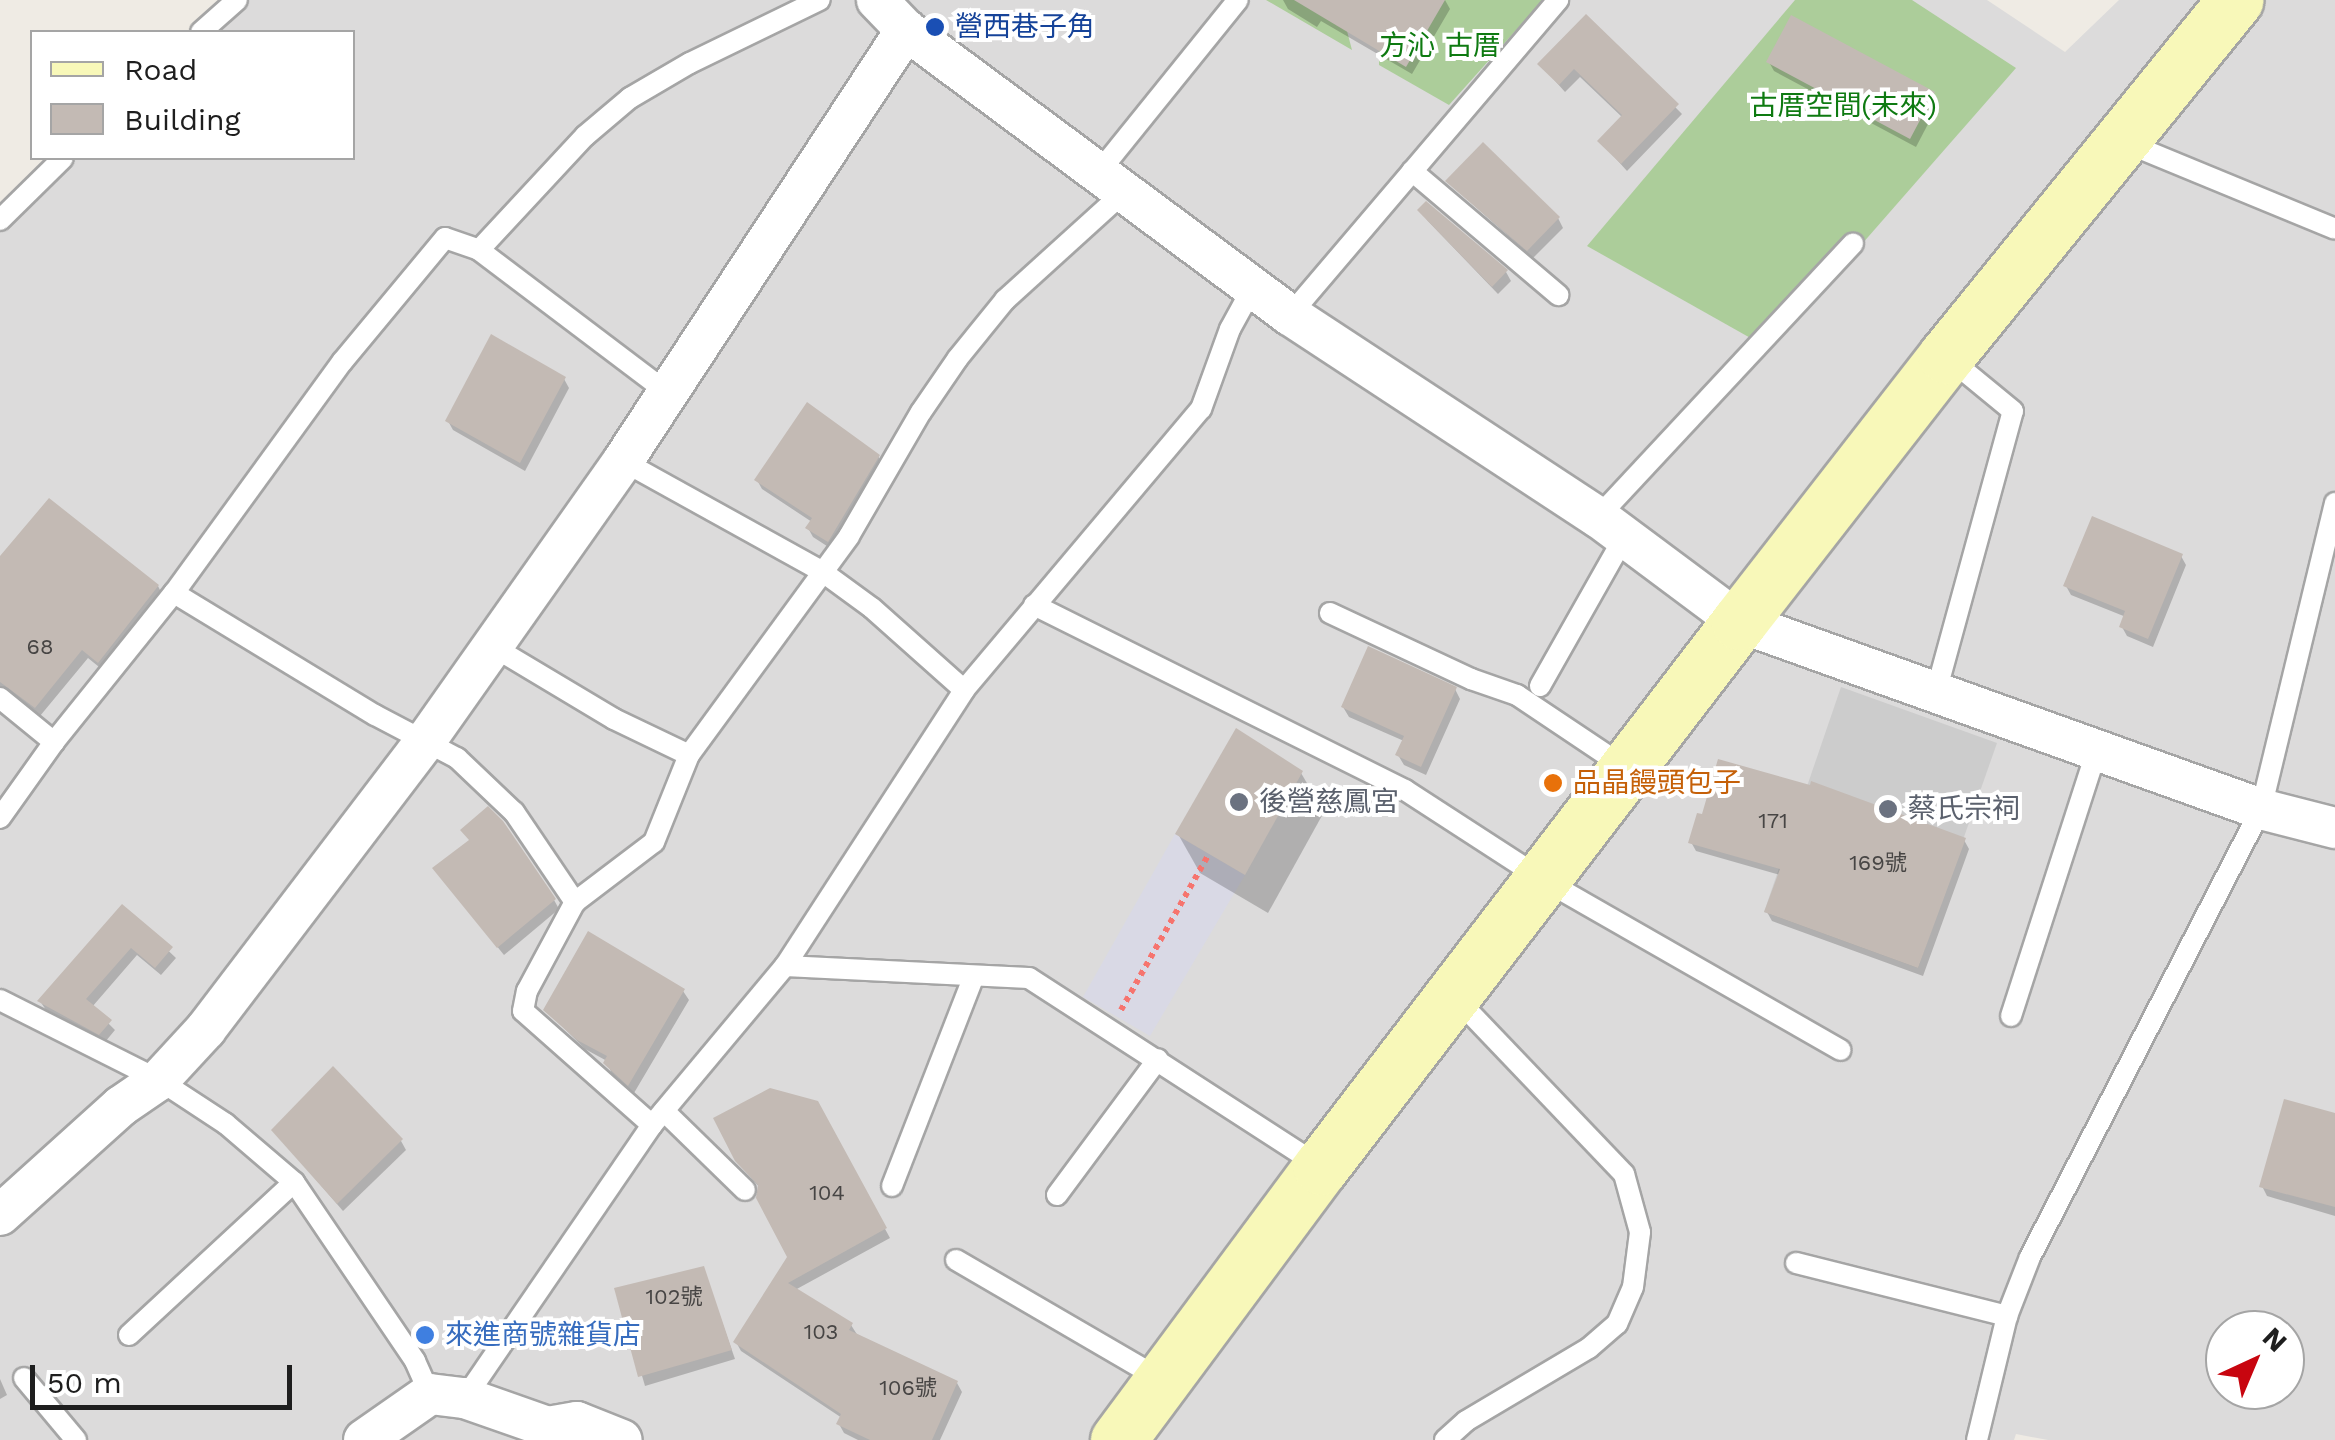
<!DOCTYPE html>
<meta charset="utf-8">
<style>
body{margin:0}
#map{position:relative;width:2335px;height:1440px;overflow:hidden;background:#efebe4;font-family:"Work Sans","Noto Sans TC",sans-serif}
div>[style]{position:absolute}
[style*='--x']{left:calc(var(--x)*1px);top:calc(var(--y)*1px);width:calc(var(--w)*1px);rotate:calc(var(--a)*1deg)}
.residential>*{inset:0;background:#dcdbdb}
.religious>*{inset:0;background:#ccc}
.forest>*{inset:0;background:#accd9a}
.plaza>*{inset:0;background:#d9d9e5}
.shadow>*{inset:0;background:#0003}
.building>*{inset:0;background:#c3bab4}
.path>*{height:6px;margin-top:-3px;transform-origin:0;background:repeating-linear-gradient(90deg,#f6746e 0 5px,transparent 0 10px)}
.roads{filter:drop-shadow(2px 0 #a5a5a5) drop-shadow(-2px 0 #a5a5a5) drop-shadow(0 2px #a5a5a5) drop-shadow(0 -2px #a5a5a5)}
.lane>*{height:20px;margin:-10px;padding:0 10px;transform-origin:10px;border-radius:10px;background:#fff}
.street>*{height:40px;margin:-20px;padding:0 20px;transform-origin:20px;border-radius:20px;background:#fff}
.secondary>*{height:55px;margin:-27.5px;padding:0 27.5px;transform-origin:27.5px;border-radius:27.5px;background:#f8f8b9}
.dots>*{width:28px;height:28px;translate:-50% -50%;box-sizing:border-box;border:5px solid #fff;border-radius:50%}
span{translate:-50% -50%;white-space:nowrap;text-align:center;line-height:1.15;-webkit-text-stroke:8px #fff;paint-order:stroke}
.number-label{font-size:22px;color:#474544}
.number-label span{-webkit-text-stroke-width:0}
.transit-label{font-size:28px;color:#164399}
.left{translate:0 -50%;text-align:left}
.park-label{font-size:28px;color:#0e7a11}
.food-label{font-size:28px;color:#c56008}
.worship-label{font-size:28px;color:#5b616d}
.shop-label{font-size:28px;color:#366cbe}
.legend{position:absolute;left:30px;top:30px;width:325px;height:130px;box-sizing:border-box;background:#fff;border:2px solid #a5a5a5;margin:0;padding:12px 18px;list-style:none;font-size:30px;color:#1e1e1e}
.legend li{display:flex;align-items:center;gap:20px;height:50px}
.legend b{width:50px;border:2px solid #a5a5a5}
.north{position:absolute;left:2205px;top:1310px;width:100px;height:100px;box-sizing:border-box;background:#fff;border:2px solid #a5a5a5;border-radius:50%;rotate:44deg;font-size:28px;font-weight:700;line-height:40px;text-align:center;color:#1e1e1e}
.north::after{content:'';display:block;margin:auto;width:35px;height:45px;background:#c8050f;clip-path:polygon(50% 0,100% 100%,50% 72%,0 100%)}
.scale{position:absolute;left:30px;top:1365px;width:262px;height:45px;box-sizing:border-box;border:5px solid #1e1e1e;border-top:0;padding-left:12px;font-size:30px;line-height:35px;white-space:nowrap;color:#1e1e1e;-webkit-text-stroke:8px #fff;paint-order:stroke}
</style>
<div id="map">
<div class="residential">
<div style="clip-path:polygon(evenodd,225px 0,1987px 0,2065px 52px,2119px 0,2335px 0,2335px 1440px,2048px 1440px,2016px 1434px,2014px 1440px,0 1440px,0 229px,67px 158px,352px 158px,352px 32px,192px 32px,225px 0,2225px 1330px,2285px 1330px,2285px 1390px,2225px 1390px,2225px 1330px)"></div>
</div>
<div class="religious">
<div style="clip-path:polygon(1841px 687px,1997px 743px,1918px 968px,1764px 912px)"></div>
</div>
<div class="forest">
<div style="clip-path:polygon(1266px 0,1366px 0,1347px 31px,1352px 50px)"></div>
<div style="clip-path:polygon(1371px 0,1543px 0,1449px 105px,1379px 65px,1379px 51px,1400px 17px)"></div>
<div style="clip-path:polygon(1795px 0,1912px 0,2016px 68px,1770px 349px,1587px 246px)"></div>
</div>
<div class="plaza">
<div style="clip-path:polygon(1175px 834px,1245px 875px,1150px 1036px,1083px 997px)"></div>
</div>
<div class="shadow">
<div style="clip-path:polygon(1283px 0,1445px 0,1450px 9px,1412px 74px,1321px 21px,1317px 27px,1288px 9px)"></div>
<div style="clip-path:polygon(1586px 17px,1682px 114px,1627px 171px,1600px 141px,1623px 118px,1580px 77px,1565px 92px,1540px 64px)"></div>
<div style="clip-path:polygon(1769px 62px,1934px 94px,1939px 103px,1916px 147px,1774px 71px)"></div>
<div style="clip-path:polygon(1448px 182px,1558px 218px,1563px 228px,1533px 258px)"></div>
<div style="clip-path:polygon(1426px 219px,1506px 272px,1511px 281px,1498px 294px)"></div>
<div style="clip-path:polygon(564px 379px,569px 388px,525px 471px,453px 430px,448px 421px)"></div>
<div style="clip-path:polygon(878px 456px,884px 466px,833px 550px,813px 537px,808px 528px,812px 522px,762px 489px,757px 480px)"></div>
<div style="clip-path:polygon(2181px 556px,2186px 565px,2153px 647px,2127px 636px,2122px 627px,2126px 617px,2071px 595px,2066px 586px)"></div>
<div style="clip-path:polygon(0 560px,158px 586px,163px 596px,104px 671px,88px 658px,40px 716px,0 686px)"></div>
<div style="clip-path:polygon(1455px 689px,1460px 699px,1426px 775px,1404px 765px,1398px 755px,1404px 741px,1349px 717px,1343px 707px)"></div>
<div style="clip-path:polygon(1301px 773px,1324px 812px,1268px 913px,1200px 873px,1178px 834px)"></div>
<div style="clip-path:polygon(1812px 788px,1964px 840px,1969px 849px,1923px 976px,1772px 921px,1767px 912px,1780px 875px,1696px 851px,1691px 842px)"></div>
<div style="clip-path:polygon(441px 877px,554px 900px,559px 909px,504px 955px)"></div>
<div style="clip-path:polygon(122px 907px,176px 958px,161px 975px,137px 955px,92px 1007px,115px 1030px,105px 1042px,46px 1010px,40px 1001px)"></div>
<div style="clip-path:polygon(683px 991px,689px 1000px,634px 1093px,611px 1072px,607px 1061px,585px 1049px,546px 1010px)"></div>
<div style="clip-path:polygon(816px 1103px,890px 1238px,795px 1290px,851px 1325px,858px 1336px,957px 1383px,962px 1392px,940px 1440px,858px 1440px,844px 1433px,839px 1424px,842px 1418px,741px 1351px,736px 1342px,790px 1257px,760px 1188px,737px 1160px)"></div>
<div style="clip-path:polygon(2335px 1115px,2335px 1216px,2267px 1196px,2262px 1186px)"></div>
<div style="clip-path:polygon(274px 1131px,401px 1141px,406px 1150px,343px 1211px)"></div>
<div style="clip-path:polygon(703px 1268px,735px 1359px,645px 1386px,617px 1290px)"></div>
<div style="clip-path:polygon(0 1379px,7px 1395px,0 1399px)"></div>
</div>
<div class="building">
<div style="clip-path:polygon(1294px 0,1445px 0,1406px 67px)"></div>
<div style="clip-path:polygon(1586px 14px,1679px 104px,1621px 164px,1597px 141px,1622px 115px,1574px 69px,1559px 85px,1537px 64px)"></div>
<div style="clip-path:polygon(1791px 15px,1935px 92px,1910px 139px,1766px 62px)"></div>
<div style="clip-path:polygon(1483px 142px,1560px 217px,1527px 251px,1445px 181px)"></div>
<div style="clip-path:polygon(1426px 201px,1508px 270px,1492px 287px,1417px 210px)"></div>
<div style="clip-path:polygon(491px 334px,566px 377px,520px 463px,445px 421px)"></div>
<div style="clip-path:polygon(807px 402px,880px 455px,828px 542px,805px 528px,812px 518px,754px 480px)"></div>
<div style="clip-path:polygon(49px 498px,159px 585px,98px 663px,82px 650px,35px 708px,0 682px,0 556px)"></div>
<div style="clip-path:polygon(2092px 516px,2183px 554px,2148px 639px,2119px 627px,2125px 611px,2063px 586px)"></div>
<div style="clip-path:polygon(1368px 646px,1457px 687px,1421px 767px,1395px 755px,1404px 736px,1341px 707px)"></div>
<div style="clip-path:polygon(1236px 728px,1303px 771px,1245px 875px,1175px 834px)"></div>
<div style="clip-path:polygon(1718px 759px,1810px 785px,1811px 781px,1966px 838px,1918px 968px,1764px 912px,1780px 869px,1688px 843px,1697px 813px,1702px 814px)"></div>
<div style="clip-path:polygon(488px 806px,503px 821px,556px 899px,497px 948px,432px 868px,469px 840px,460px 830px)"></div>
<div style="clip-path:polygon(122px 904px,173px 947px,155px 968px,131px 948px,86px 999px,112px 1020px,99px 1035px,37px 1001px)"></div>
<div style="clip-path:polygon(588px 931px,685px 989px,628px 1086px,603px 1063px,607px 1056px,577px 1040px,543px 1010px)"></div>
<div style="clip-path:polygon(333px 1066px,403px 1139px,337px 1204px,271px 1130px)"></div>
<div style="clip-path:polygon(770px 1088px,818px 1101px,887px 1228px,788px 1283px,853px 1323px,849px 1330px,958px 1381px,932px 1440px,870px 1440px,836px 1424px,841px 1414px,733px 1342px,787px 1257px,756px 1198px,758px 1185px,735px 1161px,713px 1118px)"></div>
<div style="clip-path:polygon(2284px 1099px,2335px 1113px,2335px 1207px,2259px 1187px)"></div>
<div style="clip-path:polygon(704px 1266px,732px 1350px,638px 1377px,614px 1288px)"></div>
</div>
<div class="path">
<div style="--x:1121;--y:1010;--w:179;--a:-60.6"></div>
</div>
<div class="roads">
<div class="lane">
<div style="--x:201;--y:32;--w:48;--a:-41.6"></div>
<div style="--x:2122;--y:141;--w:230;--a:22.4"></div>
<div style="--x:1412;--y:171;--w:192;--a:40.3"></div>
<div style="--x:1099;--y:172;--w:221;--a:-51.1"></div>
<div style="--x:0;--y:220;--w:88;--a:-44.5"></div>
<div style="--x:479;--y:250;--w:236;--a:37.1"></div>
<div style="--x:1290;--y:315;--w:414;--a:-49.6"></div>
<div style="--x:623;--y:461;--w:225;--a:29"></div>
<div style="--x:820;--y:570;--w:64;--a:36.2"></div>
<div style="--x:872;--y:608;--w:123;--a:41.7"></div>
<div style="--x:1598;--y:517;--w:374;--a:-47"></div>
<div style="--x:174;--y:593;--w:235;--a:31.3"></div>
<div style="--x:375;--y:715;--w:93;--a:27.7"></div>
<div style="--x:457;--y:758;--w:79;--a:43.5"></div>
<div style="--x:514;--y:812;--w:109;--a:55.9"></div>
<div style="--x:1034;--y:605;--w:415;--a:26.5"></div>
<div style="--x:1405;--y:790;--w:163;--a:33"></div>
<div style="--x:1542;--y:879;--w:344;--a:29.8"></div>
<div style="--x:1330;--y:613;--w:156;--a:25.1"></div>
<div style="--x:1471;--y:679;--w:49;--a:19.2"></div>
<div style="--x:1517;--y:695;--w:131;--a:33.8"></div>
<div style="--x:492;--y:646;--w:142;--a:30.9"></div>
<div style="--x:614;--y:719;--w:83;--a:25.6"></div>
<div style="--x:1540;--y:686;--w:172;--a:-60.5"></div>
<div style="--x:1936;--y:692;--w:291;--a:-74.7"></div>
<div style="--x:2013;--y:411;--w:87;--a:-140.6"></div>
<div style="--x:0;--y:698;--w:70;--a:39.2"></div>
<div style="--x:0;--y:818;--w:93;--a:-54.6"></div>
<div style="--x:54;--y:742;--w:191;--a:-51.2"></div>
<div style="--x:174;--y:593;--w:286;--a:-54"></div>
<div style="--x:342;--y:362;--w:161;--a:-50.3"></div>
<div style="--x:445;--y:238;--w:36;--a:19"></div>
<div style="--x:479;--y:250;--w:156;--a:-47.1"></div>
<div style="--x:585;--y:136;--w:59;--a:-40.2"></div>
<div style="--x:630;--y:98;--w:69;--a:-30.3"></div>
<div style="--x:690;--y:63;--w:144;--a:-25.9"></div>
<div style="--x:785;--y:966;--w:244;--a:2.8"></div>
<div style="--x:1029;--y:978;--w:344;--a:32.9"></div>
<div style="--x:0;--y:1000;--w:178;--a:26.7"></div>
<div style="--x:159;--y:1080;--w:80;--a:33.3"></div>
<div style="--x:226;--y:1124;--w:89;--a:40.5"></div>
<div style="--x:294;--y:1182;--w:216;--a:55.9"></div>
<div style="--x:415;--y:1361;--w:36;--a:66"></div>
<div style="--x:2011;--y:1016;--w:280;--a:-72.1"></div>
<div style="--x:664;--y:1111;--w:113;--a:44.3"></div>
<div style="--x:652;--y:1125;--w:172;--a:-138.5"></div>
<div style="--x:523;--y:1011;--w:20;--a:-79"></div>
<div style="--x:527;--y:991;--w:101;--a:-61.7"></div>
<div style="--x:575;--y:902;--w:99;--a:-37.2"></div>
<div style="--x:654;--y:842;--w:94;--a:-68.1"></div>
<div style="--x:689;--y:755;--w:271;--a:-53.8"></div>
<div style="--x:849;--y:536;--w:143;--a:-59.9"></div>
<div style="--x:921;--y:412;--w:65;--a:-55.6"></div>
<div style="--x:958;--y:358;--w:75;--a:-51"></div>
<div style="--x:1005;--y:300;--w:161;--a:-42.2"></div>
<div style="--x:892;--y:1186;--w:225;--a:-68.7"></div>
<div style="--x:1057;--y:1195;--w:169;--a:-53.4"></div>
<div style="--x:956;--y:1260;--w:238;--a:30.2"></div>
<div style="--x:1796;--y:1263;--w:218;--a:14.1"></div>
<div style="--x:129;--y:1335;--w:225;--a:-42.8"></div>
<div style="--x:24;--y:1378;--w:81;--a:50"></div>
<div style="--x:465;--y:1398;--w:331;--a:-55.6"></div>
<div style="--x:652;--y:1125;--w:207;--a:-50.1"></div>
<div style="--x:785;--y:966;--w:329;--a:-57"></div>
<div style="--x:964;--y:690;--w:368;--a:-49.9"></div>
<div style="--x:1201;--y:409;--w:85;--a:-70.1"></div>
<div style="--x:1230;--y:329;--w:48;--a:-61.3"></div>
<div style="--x:1445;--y:1440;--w:28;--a:-42"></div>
<div style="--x:1466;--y:1421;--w:143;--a:-30.7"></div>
<div style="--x:1589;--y:1348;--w:37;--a:-41"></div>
<div style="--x:1617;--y:1324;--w:40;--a:-66.6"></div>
<div style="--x:1633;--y:1287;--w:55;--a:-82.7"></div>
<div style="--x:1640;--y:1232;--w:60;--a:-105.4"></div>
<div style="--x:1624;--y:1174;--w:243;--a:-133.7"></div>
<div style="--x:1977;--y:1440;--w:128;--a:-76.4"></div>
<div style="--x:2007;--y:1316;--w:63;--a:-68.7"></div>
<div style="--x:2030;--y:1257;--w:504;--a:-62.72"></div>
<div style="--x:2261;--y:809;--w:315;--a:-76.4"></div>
</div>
<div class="street">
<div style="--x:877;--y:0;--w:42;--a:46"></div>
<div style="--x:906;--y:30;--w:478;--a:36.6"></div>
<div style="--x:1290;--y:315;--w:368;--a:33.3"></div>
<div style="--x:1598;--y:517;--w:176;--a:36.7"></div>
<div style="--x:1739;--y:622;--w:554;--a:19.71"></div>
<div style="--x:2261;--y:809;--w:76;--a:14.4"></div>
<div style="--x:0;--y:1215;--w:163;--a:-42"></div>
<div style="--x:121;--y:1106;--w:46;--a:-34.4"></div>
<div style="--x:159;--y:1080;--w:69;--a:-47.3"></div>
<div style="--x:206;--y:1029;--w:365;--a:-52.7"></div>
<div style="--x:427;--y:739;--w:340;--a:-54.8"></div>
<div style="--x:623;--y:461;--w:516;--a:-56.71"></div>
<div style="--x:364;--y:1440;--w:80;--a:-34.9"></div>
<div style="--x:430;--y:1394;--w:35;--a:7"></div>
<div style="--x:465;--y:1398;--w:88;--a:19.3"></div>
<div style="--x:548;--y:1427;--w:29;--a:-10"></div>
<div style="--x:577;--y:1422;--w:48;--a:21.8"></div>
</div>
<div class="secondary">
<div style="--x:1118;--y:1440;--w:340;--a:-53.4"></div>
<div style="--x:1321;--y:1167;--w:687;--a:-52.51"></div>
<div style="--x:1739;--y:622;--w:337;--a:-52.1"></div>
<div style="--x:1946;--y:356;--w:459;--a:-50.9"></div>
</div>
</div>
<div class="dots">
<div style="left:935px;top:27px;background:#1a4fb4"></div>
<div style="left:1553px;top:783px;background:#e8710a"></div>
<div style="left:1239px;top:802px;background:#6b7280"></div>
<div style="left:1888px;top:809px;background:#6b7280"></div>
<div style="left:425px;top:1335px;background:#3f7fe0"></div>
</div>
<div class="number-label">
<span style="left:40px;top:647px">68</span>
<span style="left:1773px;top:821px">171</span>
<span style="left:1878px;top:863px">169號</span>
<span style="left:827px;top:1193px">104</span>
<span style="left:674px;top:1297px">102號</span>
<span style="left:821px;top:1332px">103</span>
<span style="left:908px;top:1388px">106號</span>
</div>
<div class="transit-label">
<span class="left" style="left:955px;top:27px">營西巷子角</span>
</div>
<div class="park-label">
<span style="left:1440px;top:46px">方沁 古厝</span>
<span style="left:1843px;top:106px">古厝空間(未來)</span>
</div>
<div class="food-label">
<span class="left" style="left:1573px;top:783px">品晶饅頭包子</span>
</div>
<div class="worship-label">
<span class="left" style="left:1259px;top:802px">後營慈鳳宮</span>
<span class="left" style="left:1908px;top:809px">蔡氏宗祠</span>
</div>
<div class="shop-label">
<span class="left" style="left:445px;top:1335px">來進商號雜貨店</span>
</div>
<ul class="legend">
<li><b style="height:12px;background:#f8f8b9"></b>Road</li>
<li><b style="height:28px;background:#c3bab4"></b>Building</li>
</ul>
<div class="north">N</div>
<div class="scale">50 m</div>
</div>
